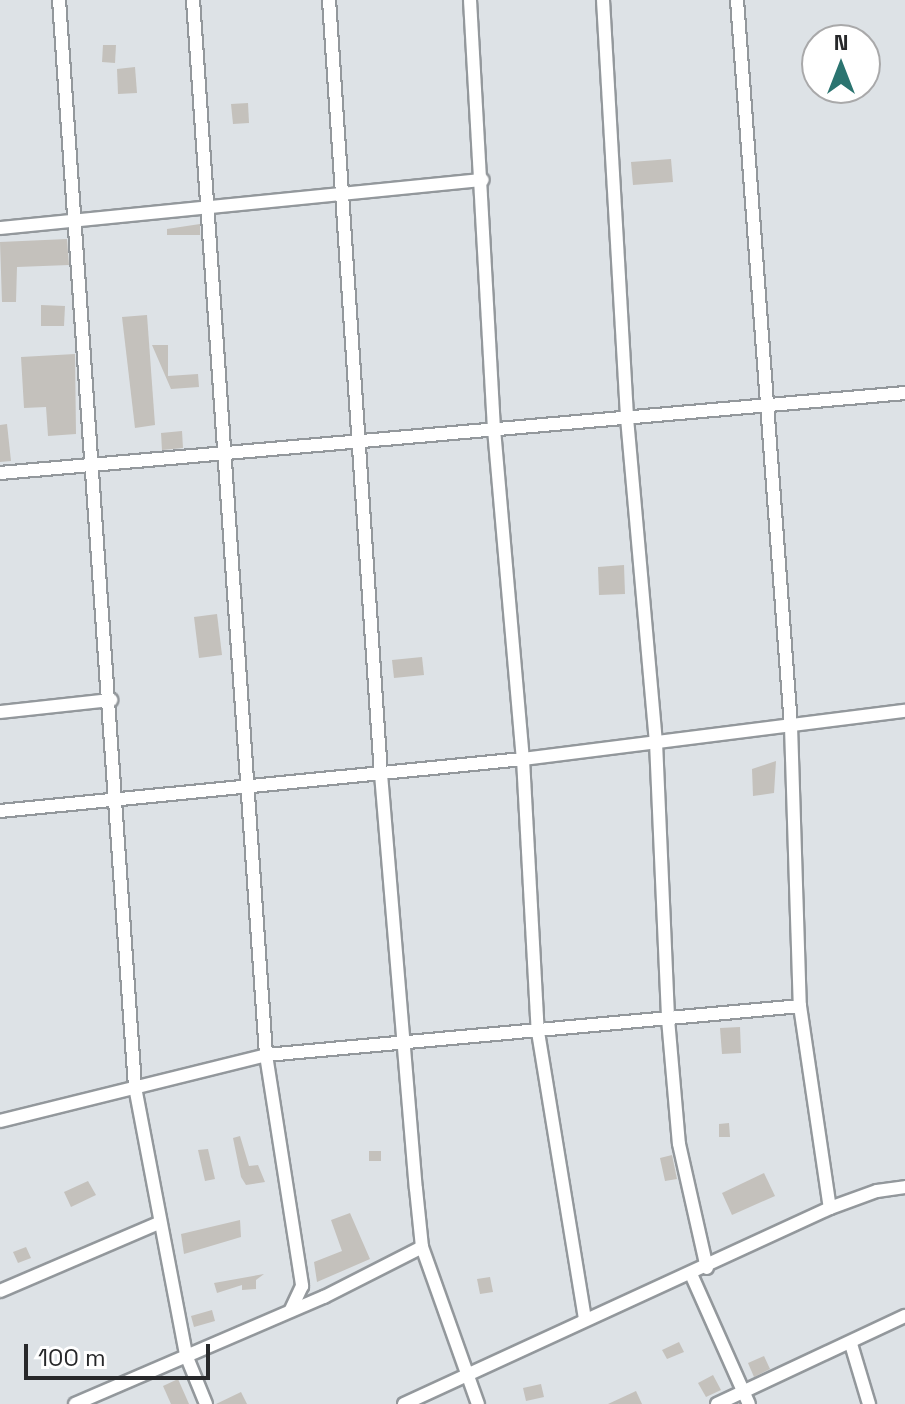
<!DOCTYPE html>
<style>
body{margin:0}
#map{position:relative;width:905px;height:1404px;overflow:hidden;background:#dde2e6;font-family:"Space Grotesk",sans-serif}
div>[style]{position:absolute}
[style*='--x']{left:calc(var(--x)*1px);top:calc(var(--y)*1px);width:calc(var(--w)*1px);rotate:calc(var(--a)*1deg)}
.building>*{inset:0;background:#c4c1bc}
.roads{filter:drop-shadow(2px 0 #93989c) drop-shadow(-2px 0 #93989c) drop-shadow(0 2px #93989c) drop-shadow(0 -2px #93989c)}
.minor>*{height:12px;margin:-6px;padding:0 6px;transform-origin:6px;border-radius:6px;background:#fff}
span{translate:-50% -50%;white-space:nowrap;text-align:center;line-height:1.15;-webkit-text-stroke:6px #fff;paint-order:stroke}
.north{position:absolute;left:801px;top:24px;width:80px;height:80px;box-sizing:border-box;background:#fff;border:2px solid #a9a9aa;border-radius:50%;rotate:0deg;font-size:22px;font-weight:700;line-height:32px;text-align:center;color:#27282a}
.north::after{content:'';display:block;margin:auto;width:28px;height:36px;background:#2b7470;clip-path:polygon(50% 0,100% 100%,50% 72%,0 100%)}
.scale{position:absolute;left:24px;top:1344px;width:186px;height:36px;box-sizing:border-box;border:4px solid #27282a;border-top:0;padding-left:10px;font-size:24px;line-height:28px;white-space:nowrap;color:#27282a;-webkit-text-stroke:6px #fff;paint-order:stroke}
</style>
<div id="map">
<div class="building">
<div style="clip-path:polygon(103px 45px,116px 45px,115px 63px,102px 62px)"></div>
<div style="clip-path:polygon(135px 67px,137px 93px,118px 94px,117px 69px)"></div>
<div style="clip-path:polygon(248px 103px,249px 123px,233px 124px,231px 104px)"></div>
<div style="clip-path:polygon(671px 159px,673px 182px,633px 185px,631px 162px)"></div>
<div style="clip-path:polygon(200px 224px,200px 235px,167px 235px,167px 229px)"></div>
<div style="clip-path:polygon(67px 239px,69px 265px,17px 267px,16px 302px,2px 302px,0 242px)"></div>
<div style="clip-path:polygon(41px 305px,65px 306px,64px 326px,41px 326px)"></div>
<div style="clip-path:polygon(147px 315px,155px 425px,135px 428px,122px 317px)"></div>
<div style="clip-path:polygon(152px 345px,168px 345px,168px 376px,198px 374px,199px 387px,171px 389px)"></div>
<div style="clip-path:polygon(75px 354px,76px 434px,48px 436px,46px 407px,24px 408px,21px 357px)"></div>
<div style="clip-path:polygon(7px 424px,11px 461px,0 462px,0 425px)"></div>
<div style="clip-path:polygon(182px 431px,183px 448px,162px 450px,161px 433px)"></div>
<div style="clip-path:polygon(624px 565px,625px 594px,599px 595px,598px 567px)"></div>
<div style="clip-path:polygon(217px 614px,222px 655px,199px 658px,194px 617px)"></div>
<div style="clip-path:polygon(422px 657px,424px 675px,394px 678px,392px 660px)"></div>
<div style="clip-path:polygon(776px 761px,774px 793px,753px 796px,752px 769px)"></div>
<div style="clip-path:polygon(740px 1027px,741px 1053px,722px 1054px,720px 1028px)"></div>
<div style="clip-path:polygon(729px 1123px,730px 1137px,719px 1137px,719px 1124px)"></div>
<div style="clip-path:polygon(240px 1136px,249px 1166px,258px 1165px,265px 1182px,246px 1185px,241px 1177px,233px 1138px)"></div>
<div style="clip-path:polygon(208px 1149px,215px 1179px,205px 1181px,198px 1150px)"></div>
<div style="clip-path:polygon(369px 1151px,381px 1151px,381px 1161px,369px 1161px)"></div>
<div style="clip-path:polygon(672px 1155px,677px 1179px,665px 1181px,660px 1158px)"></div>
<div style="clip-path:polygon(764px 1173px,775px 1196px,732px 1215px,722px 1193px)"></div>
<div style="clip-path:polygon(88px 1181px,96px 1195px,71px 1207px,64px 1192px)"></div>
<div style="clip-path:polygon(350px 1213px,370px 1259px,317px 1282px,314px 1262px,342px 1251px,331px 1220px)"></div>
<div style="clip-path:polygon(240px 1220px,241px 1237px,184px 1254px,181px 1234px)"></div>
<div style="clip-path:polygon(26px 1247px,31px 1258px,18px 1263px,13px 1252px)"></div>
<div style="clip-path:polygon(264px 1274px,256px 1280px,256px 1289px,242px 1290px,242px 1285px,217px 1293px,214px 1283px)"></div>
<div style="clip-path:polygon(490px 1277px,493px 1292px,480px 1294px,477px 1279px)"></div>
<div style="clip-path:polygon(212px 1310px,215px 1321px,194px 1327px,191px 1316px)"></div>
<div style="clip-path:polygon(679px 1342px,684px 1352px,667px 1359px,662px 1350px)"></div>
<div style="clip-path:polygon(764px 1356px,770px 1369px,754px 1377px,748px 1363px)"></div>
<div style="clip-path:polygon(713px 1375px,721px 1390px,706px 1397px,698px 1383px)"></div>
<div style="clip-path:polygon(178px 1379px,189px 1404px,171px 1404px,163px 1386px)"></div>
<div style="clip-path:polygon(541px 1384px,544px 1397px,526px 1401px,523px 1388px)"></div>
<div style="clip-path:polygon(636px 1391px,642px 1404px,608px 1404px)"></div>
<div style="clip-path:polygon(241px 1392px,247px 1404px,216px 1404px)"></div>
</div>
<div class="roads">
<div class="minor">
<div style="--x:59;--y:0;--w:1090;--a:86"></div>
<div style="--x:135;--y:1087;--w:273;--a:79.2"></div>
<div style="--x:186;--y:1355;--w:53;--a:67.8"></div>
<div style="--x:193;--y:0;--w:1058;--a:86.04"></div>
<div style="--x:266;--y:1055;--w:234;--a:81.1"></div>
<div style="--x:302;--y:1286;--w:26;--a:115"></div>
<div style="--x:329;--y:0;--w:776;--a:86.16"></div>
<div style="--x:381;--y:774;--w:416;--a:85.2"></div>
<div style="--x:416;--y:1189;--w:58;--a:84.1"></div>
<div style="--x:422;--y:1247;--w:167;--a:70.4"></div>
<div style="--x:470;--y:0;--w:430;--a:86.8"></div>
<div style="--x:494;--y:429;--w:331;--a:85"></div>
<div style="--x:523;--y:759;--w:273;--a:86.9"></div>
<div style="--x:538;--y:1032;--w:290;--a:80.7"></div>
<div style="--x:603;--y:0;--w:419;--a:86.7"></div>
<div style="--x:627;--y:418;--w:325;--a:84.9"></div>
<div style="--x:656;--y:742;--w:277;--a:87.5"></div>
<div style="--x:668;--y:1019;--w:125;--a:85"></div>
<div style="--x:679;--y:1144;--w:127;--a:77.3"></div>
<div style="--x:737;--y:0;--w:728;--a:85.75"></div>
<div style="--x:791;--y:726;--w:280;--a:88.2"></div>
<div style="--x:800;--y:1006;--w:204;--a:81.6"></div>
<div style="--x:0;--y:228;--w:485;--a:-5.7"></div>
<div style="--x:0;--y:473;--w:909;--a:-5.05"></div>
<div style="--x:0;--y:712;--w:112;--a:-6.2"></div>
<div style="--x:0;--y:811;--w:526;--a:-5.68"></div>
<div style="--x:523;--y:759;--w:385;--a:-7.2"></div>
<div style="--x:0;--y:1121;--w:274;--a:-13.9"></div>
<div style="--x:266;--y:1055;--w:536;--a:-5.24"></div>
<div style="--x:691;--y:1274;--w:142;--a:66"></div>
<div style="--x:0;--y:1291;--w:173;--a:-23.2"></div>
<div style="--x:851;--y:1344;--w:63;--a:73.3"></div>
<div style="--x:75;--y:1404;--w:271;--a:-23.3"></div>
<div style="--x:324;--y:1297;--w:110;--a:-27"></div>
<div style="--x:404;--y:1404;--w:469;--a:-24.7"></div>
<div style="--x:830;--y:1208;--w:50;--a:-19.9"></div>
<div style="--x:877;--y:1191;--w:28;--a:-8"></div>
<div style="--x:717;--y:1404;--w:208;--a:-25.1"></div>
</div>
</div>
<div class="north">N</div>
<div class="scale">100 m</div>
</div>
